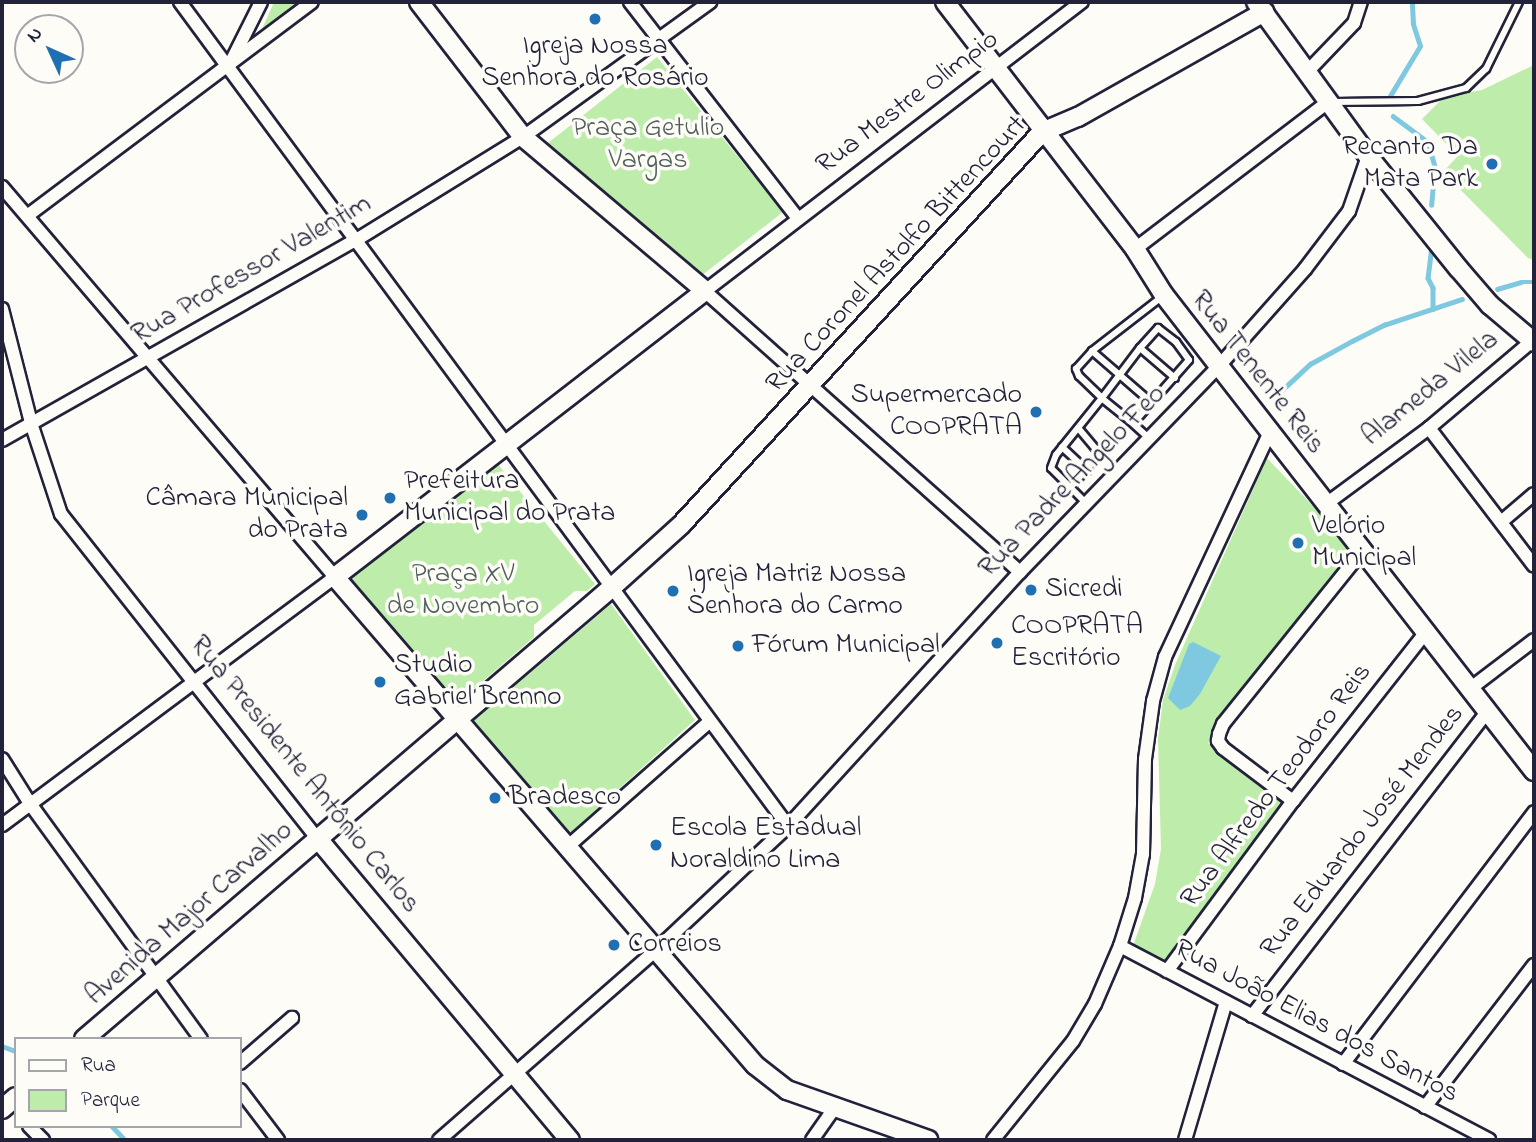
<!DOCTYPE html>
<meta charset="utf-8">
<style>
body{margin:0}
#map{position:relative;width:1536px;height:1142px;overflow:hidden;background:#fdfcf7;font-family:"Indie Flower",sans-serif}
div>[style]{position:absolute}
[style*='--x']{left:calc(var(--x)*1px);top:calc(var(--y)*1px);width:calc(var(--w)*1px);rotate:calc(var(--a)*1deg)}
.green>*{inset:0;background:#beedab}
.water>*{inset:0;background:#7fc9e0}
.stream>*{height:4.5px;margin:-2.25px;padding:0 2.25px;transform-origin:2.25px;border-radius:2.25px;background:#7fc9e0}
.roads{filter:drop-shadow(2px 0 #22223b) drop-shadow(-2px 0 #22223b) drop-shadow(0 2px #22223b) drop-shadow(0 -2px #22223b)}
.lane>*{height:6px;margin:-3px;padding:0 3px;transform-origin:3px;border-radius:3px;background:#fdfcf7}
.street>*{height:12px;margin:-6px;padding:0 6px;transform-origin:6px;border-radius:6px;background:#fdfcf7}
.secondary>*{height:18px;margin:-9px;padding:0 9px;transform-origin:9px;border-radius:9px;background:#fdfcf7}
.dots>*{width:19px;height:19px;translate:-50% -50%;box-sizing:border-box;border:4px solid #fdfcf7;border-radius:50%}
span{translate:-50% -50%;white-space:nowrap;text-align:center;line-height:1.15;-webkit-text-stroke:7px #fdfcf7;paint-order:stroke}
.poi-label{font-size:28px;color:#22223b}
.right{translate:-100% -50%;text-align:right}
.left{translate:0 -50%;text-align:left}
.street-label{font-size:28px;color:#22223b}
.park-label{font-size:28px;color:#515f5d}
.frame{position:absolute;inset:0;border:4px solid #22223b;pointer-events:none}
.legend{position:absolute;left:14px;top:1037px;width:228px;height:91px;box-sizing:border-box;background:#fdfcf7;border:2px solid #a5a5ac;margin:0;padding:9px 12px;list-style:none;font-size:21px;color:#22223b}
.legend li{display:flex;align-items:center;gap:14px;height:35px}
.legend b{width:35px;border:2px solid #a5a5ac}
.north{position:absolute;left:14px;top:14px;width:70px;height:70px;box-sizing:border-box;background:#fdfcf7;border:2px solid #a5a5ac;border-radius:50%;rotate:315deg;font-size:19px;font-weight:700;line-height:28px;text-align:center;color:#22223b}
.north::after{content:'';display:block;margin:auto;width:24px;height:32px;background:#1f6fb2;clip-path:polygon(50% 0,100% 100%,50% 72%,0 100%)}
</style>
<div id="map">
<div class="green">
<div style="clip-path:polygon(274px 2px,304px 2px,259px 36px)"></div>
<div style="clip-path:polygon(657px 57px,783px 212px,701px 276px,548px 143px)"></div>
<div style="clip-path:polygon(1534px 65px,1534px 260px,1528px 258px,1443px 172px,1458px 156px,1422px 119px,1444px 97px,1482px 90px)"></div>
<div style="clip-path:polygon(1267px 458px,1353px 548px,1208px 743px,1283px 801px,1163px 962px,1133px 946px,1155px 884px,1161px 849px,1158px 739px,1163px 700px,1175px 665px)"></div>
<div style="clip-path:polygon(497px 463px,595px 584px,587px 591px,575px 591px,534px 625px,534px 637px,462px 699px,449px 697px,350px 580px)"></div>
<div style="clip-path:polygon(611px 604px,695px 720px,570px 833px,474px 721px)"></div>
</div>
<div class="water">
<div style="clip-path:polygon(1193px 642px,1221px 656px,1200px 694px,1190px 706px,1180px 710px,1168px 698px,1189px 644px)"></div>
</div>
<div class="stream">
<div style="--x:1390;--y:96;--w:58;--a:-59"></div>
<div style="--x:1420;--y:46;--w:23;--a:-108"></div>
<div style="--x:1413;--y:24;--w:22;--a:-93"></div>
<div style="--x:1393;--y:116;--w:44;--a:36.6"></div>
<div style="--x:1428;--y:142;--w:26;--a:74"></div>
<div style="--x:1435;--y:167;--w:38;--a:95"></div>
<div style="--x:1432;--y:246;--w:32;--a:97"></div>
<div style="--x:1428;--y:278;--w:11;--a:63"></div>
<div style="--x:1433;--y:288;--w:21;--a:90"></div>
<div style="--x:1497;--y:289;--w:25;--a:-16"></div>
<div style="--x:1521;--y:282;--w:13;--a:0"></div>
<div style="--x:1280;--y:392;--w:41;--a:-43"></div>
<div style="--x:1310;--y:364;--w:48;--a:-28.7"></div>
<div style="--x:1352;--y:341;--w:36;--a:-27"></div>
<div style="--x:1384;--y:325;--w:82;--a:-18.4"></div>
<div style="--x:2;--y:1046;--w:15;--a:20"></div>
<div style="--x:112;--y:1126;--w:19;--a:47"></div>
</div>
<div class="roads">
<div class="lane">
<div style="--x:1334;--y:102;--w:84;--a:-0.7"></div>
<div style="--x:1418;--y:101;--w:50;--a:-15.2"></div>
<div style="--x:1466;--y:88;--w:28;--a:-44"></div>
<div style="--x:1486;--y:69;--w:75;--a:-63.8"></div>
<div style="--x:1140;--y:348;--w:46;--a:40.6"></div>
<div style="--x:1092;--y:351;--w:79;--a:40.9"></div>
<div style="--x:1130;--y:421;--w:25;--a:42"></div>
<div style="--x:1062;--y:447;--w:35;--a:43"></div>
<div style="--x:1070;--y:488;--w:45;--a:-48.6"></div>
<div style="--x:1100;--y:454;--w:34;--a:-130"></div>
<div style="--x:1086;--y:503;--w:49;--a:-135"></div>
<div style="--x:1051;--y:468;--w:14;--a:-69"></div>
<div style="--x:1056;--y:455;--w:73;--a:-51.1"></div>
<div style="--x:1102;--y:398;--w:63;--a:-52.8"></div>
<div style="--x:1140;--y:348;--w:27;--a:-48"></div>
<div style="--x:1158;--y:328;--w:23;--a:38"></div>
<div style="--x:1176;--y:342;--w:22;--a:54"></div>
<div style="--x:1189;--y:360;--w:79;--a:131.4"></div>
<div style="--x:1137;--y:419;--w:7;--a:164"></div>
<div style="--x:1130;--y:421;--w:36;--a:-141"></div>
<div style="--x:1102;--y:398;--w:32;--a:-136"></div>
<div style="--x:1079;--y:376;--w:8;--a:-113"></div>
<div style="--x:1076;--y:369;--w:24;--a:-48"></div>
<div style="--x:1092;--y:351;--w:90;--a:-37.8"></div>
</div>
<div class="street">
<div style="--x:180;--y:2;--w:1024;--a:53.58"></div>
<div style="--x:630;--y:2;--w:272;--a:52.2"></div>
<div style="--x:230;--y:64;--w:69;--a:-63.4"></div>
<div style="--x:1307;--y:72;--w:68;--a:-46.2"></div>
<div style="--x:1354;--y:23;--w:22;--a:-72"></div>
<div style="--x:2;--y:187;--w:513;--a:49.51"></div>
<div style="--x:335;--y:577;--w:415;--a:143.3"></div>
<div style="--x:27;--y:216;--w:356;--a:-36.9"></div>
<div style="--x:1135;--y:249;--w:243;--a:-37.3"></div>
<div style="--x:2;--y:309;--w:118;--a:75.7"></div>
<div style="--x:31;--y:423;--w:96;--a:71.8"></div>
<div style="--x:61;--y:514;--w:414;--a:51.7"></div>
<div style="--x:1429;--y:428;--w:173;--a:52.7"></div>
<div style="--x:2;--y:440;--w:407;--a:-29.5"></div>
<div style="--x:356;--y:240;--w:196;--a:-31.7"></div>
<div style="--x:523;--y:137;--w:231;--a:-35.8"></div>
<div style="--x:1326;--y:504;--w:128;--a:-36.4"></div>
<div style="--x:1429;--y:428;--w:135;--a:-40.2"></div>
<div style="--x:1501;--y:522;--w:43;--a:-40.3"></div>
<div style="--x:1020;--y:572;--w:422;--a:-138.3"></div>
<div style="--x:705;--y:291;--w:475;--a:-37.5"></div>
<div style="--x:1471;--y:688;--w:79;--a:-37.3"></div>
<div style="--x:2;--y:759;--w:54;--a:57.8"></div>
<div style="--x:31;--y:805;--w:289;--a:54"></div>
<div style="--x:1293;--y:801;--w:88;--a:-142.9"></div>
<div style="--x:1223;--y:748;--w:9;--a:-126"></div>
<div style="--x:1218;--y:741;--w:7;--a:-82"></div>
<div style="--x:1219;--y:734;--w:11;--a:-68"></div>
<div style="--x:1223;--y:724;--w:223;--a:-51.2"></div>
<div style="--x:566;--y:848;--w:191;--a:-41.4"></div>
<div style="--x:1120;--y:946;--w:417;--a:27.7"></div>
<div style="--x:1167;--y:971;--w:212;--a:-53.5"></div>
<div style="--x:1293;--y:801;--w:216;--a:-51.8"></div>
<div style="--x:1252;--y:1016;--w:386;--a:-52.3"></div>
<div style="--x:240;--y:1063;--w:69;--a:-40.9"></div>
<div style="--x:1343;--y:1064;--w:316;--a:-52.8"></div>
<div style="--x:240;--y:1090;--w:63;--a:52.8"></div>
<div style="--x:1425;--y:1107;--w:179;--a:-52.5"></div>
<div style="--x:29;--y:1126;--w:20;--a:45"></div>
<div style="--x:439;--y:1140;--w:287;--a:-41.2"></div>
<div style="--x:655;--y:951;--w:183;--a:-43.2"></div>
<div style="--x:788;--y:826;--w:344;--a:-47.6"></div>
<div style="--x:1020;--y:572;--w:286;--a:-46"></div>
<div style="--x:1219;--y:366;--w:130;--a:-48.4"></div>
<div style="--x:1305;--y:269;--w:73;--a:-52.8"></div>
<div style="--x:1349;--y:211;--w:58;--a:-70.9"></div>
<div style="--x:812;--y:1140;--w:38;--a:-55"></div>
<div style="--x:993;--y:1140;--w:127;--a:-51.1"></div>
<div style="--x:1073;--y:1041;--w:43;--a:-59.3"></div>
<div style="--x:1095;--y:1004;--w:63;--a:-66.7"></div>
<div style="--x:1120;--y:946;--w:50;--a:-72.6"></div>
<div style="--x:1135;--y:898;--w:45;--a:-79.7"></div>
<div style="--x:1143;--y:854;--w:95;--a:-88.8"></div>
<div style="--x:1145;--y:759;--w:59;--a:-82.1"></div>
<div style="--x:1153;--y:701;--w:46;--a:-74.7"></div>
<div style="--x:1165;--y:657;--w:248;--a:-65"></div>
<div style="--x:1185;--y:1140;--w:144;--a:-73.5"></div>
</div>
<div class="secondary">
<div style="--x:419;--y:2;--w:170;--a:52.4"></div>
<div style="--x:523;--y:137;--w:238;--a:40.2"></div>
<div style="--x:705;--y:291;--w:468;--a:142.3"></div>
<div style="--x:335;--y:577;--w:644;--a:49.28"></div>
<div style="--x:755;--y:1065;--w:41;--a:38"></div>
<div style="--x:787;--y:1090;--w:150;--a:19.5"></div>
<div style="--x:945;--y:2;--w:312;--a:52.4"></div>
<div style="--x:1135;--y:249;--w:54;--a:57.8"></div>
<div style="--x:1164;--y:295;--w:90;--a:52.2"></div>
<div style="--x:1219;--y:366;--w:513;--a:52.13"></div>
<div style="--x:1256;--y:2;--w:190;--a:54"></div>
<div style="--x:1368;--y:156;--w:145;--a:51.2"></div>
<div style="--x:1459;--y:269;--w:48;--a:49.3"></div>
<div style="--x:1490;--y:305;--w:57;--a:40.1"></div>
<div style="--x:318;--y:839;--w:393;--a:50.1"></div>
<div style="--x:84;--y:1039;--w:692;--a:-40.55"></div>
<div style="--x:610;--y:589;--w:96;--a:-42"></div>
<div style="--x:681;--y:525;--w:534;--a:-47.43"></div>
<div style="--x:1042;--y:132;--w:39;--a:-23"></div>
<div style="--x:1078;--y:117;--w:214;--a:-29.4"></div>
<div style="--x:2;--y:1109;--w:18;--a:-41"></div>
</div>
</div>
<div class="dots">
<div style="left:595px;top:19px;background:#1f6fb2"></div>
<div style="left:1492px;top:164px;background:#1f6fb2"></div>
<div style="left:1036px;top:412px;background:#1f6fb2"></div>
<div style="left:390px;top:498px;background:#1f6fb2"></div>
<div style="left:362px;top:515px;background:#1f6fb2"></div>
<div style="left:1298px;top:543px;background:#1f6fb2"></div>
<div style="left:1031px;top:590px;background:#1f6fb2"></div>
<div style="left:673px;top:591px;background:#1f6fb2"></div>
<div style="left:997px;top:643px;background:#1f6fb2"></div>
<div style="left:738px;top:646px;background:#1f6fb2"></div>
<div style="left:380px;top:682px;background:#1f6fb2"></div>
<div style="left:495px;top:798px;background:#1f6fb2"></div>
<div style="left:656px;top:845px;background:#1f6fb2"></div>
<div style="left:614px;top:945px;background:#1f6fb2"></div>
</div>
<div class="poi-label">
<span style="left:595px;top:63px">Igreja Nossa<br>Senhora do Rosário</span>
<span class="right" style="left:1478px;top:164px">Recanto Da<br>Mata Park</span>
<span class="right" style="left:1022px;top:412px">Supermercado<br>COOPRATA</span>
<span class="left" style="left:404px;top:498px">Prefeitura<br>Municipal do Prata</span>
<span class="right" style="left:348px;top:515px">Câmara Municipal<br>do Prata</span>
<span class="left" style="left:1312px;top:543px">Velório<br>Municipal</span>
<span class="left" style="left:687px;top:591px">Igreja Matriz Nossa<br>Senhora do Carmo</span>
<span class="left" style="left:1045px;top:590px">Sicredi</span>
<span class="left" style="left:1011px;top:643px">COOPRATA<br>Escritório</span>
<span class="left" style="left:752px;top:646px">Fórum Municipal</span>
<span class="left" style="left:394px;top:682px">Studio<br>Gabriel Brenno</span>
<span class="left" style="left:509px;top:798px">Bradesco</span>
<span class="left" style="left:670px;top:845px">Escola Estadual<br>Noraldino Lima</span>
<span class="left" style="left:628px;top:945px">Correios</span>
</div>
<div class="street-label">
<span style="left:908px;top:103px;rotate:-37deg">Rua Mestre Olimpio</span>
<span style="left:897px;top:255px;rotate:-47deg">Rua Coronel Astolfo Bittencourt</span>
<span style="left:252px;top:270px;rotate:-30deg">Rua Professor Valentim</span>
<span style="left:1257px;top:373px;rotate:52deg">Rua Tenente Reis</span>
<span style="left:1431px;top:389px;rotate:-39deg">Alameda Vilela</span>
<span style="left:1073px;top:482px;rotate:-46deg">Rua Padre Angelo Feo</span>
<span style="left:304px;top:775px;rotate:51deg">Rua Presidente Antônio Carlos</span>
<span style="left:1277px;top:786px;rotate:-53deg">Rua Alfredo Teodoro Reis</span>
<span style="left:1363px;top:832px;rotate:-52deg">Rua Eduardo José Mendes</span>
<span style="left:190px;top:914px;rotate:-41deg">Avenida Major Carvalho</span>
<span style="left:1316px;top:1022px;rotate:28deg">Rua João Elias dos Santos</span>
</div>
<div class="park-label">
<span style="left:648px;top:145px">Praça Getulio<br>Vargas</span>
<span style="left:463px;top:591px">Praça XV<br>de Novembro</span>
</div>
<div class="frame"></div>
<ul class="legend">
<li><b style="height:9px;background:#fdfcf7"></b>Rua</li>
<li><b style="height:19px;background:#beedab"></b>Parque</li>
</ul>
<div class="north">N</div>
</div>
